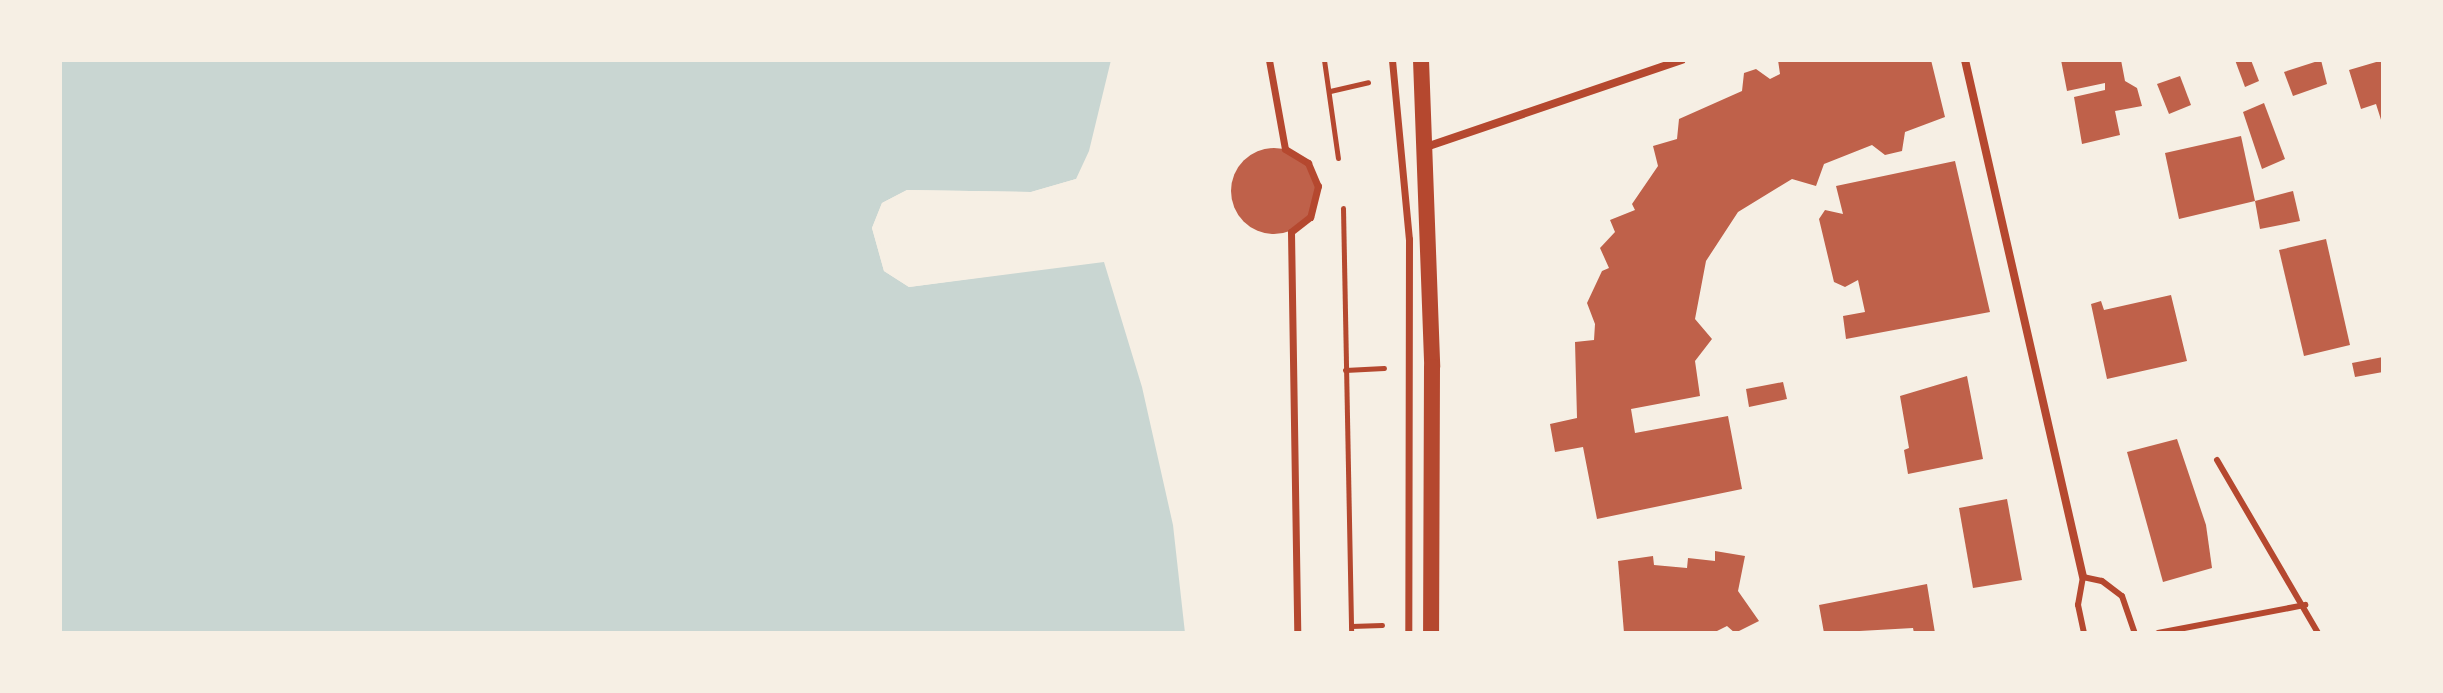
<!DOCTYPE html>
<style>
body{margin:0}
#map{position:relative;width:2443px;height:693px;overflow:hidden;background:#f6efe4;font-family:"Public Sans",sans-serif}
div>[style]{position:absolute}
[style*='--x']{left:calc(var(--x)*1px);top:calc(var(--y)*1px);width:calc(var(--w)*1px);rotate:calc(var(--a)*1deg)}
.water>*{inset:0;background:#c9d6d2}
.pier>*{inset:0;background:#f6efe4}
.building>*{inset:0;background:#bf614a}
.round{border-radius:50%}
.path>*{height:5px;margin:-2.5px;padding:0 2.5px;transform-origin:2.5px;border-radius:2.5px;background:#b5482f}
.service>*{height:6px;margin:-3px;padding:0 3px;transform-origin:3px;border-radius:3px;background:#b5482f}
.pedestrian>*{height:7px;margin:-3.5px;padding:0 3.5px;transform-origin:3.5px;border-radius:3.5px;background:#b5482f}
.minor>*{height:8px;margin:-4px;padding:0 4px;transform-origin:4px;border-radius:4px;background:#b5482f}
.secondary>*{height:16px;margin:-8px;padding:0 8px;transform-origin:8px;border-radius:8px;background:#b5482f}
span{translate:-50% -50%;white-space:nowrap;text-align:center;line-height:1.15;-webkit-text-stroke:8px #f6efe4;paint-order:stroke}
.frame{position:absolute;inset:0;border:62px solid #f6efe4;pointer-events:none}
</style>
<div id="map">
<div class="water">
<div style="clip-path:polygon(60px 60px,1111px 60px,1089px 151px,1076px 179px,1031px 192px,907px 190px,882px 203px,872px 228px,884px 271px,909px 287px,1104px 262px,1142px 387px,1173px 525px,1185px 633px,60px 633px)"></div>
</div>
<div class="pier">
<div style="clip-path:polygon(1076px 179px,1080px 180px,1031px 196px,908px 194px,885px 206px,876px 228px,888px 269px,910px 282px,1107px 260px,909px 287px,884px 271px,872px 228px,882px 203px,907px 190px,1031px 192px)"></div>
</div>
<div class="building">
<div style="clip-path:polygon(1778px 60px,1931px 60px,1945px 117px,1905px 132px,1902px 151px,1885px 155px,1872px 145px,1824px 164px,1816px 186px,1792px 179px,1738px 212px,1706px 261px,1695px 319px,1712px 339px,1695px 361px,1700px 396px,1631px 409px,1635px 433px,1728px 416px,1742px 489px,1597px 519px,1583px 447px,1555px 452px,1550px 424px,1577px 418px,1575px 342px,1594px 340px,1595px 324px,1587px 303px,1602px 271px,1609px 268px,1600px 248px,1615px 232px,1610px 220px,1635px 210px,1632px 204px,1658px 166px,1653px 146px,1677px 139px,1679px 119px,1742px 91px,1744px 73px,1756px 69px,1770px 79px,1780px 74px)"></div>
<div style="clip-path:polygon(2061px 60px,2121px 60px,2125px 81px,2137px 88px,2142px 106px,2115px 111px,2120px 135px,2082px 144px,2074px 97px,2105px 90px,2105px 83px,2067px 91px)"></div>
<div style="clip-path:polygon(2235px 60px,2251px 60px,2259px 81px,2245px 87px)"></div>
<div style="clip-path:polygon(2321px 60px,2327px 84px,2293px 96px,2284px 72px)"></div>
<div style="clip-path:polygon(2383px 60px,2383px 123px,2382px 123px,2376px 104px,2361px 109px,2349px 70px)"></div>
<div style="clip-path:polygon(2180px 76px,2191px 105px,2169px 114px,2157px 84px)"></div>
<div style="clip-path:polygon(2264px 103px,2285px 159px,2262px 169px,2243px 112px)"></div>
<div style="clip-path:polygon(2241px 136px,2255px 201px,2179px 219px,2165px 153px)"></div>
<div class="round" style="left:1231px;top:148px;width:86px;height:86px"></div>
<div style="clip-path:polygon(1955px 161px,1990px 312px,1846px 339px,1843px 316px,1865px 312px,1858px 280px,1845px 287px,1834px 282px,1819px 219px,1825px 210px,1843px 214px,1836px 186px)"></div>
<div style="clip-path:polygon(2293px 191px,2300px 221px,2260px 229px,2255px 201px)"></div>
<div style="clip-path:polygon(2326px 239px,2350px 345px,2304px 356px,2279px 250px)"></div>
<div style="clip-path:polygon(2171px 295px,2187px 361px,2107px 379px,2091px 304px,2101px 301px,2104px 310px)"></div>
<div style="clip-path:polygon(2383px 357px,2383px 372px,2355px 377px,2352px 363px)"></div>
<div style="clip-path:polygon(1967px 376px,1983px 459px,1908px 474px,1904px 450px,1909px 448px,1900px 396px)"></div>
<div style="clip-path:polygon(1783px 382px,1787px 399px,1749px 407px,1746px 389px)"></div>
<div style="clip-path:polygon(2177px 439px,2206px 525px,2212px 568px,2163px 582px,2127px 452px)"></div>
<div style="clip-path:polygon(2007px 499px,2022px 580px,1973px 588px,1959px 508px)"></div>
<div style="clip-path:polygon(1715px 551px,1745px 556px,1738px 591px,1759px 621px,1735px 633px,1727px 626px,1713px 633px,1624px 633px,1618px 561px,1653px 556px,1654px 565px,1687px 568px,1688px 558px,1715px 561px)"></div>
<div style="clip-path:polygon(1927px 584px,1935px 633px,1914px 633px,1913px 628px,1824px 633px,1819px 605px)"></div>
</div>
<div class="path">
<div style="--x:1324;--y:60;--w:99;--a:81.9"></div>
<div style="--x:1330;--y:91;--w:39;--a:-13"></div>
<div style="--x:1343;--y:208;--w:425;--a:88.9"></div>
<div style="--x:1345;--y:370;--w:39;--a:-3"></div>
<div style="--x:1351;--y:626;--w:31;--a:-2"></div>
</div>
<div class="service">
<div style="--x:2217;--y:460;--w:200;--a:59.7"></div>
<div style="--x:2084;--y:633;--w:29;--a:-102"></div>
<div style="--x:2078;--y:605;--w:28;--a:-80"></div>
<div style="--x:2083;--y:577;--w:19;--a:12"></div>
<div style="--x:2102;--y:581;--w:25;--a:37"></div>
<div style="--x:2122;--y:596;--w:39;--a:71"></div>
<div style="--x:2158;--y:633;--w:150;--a:-10.8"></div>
</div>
<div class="pedestrian">
<div style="--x:1269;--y:60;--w:90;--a:79.8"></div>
<div style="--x:1285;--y:149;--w:27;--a:31"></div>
<div style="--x:1308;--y:163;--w:25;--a:67"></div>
<div style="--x:1318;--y:186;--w:32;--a:104"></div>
<div style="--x:1310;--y:217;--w:24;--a:142"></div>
<div style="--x:1291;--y:232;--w:401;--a:89.1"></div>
<div style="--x:1392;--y:60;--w:180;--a:84.6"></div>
<div style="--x:1409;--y:239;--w:394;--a:90.1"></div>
</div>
<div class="minor">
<div style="--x:1965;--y:60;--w:530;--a:77.14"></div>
<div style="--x:1426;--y:147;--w:270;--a:-18.8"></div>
</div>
<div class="secondary">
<div style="--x:1421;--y:60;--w:307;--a:87.9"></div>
<div style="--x:1432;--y:367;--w:266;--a:90.2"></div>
</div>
<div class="frame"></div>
</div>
